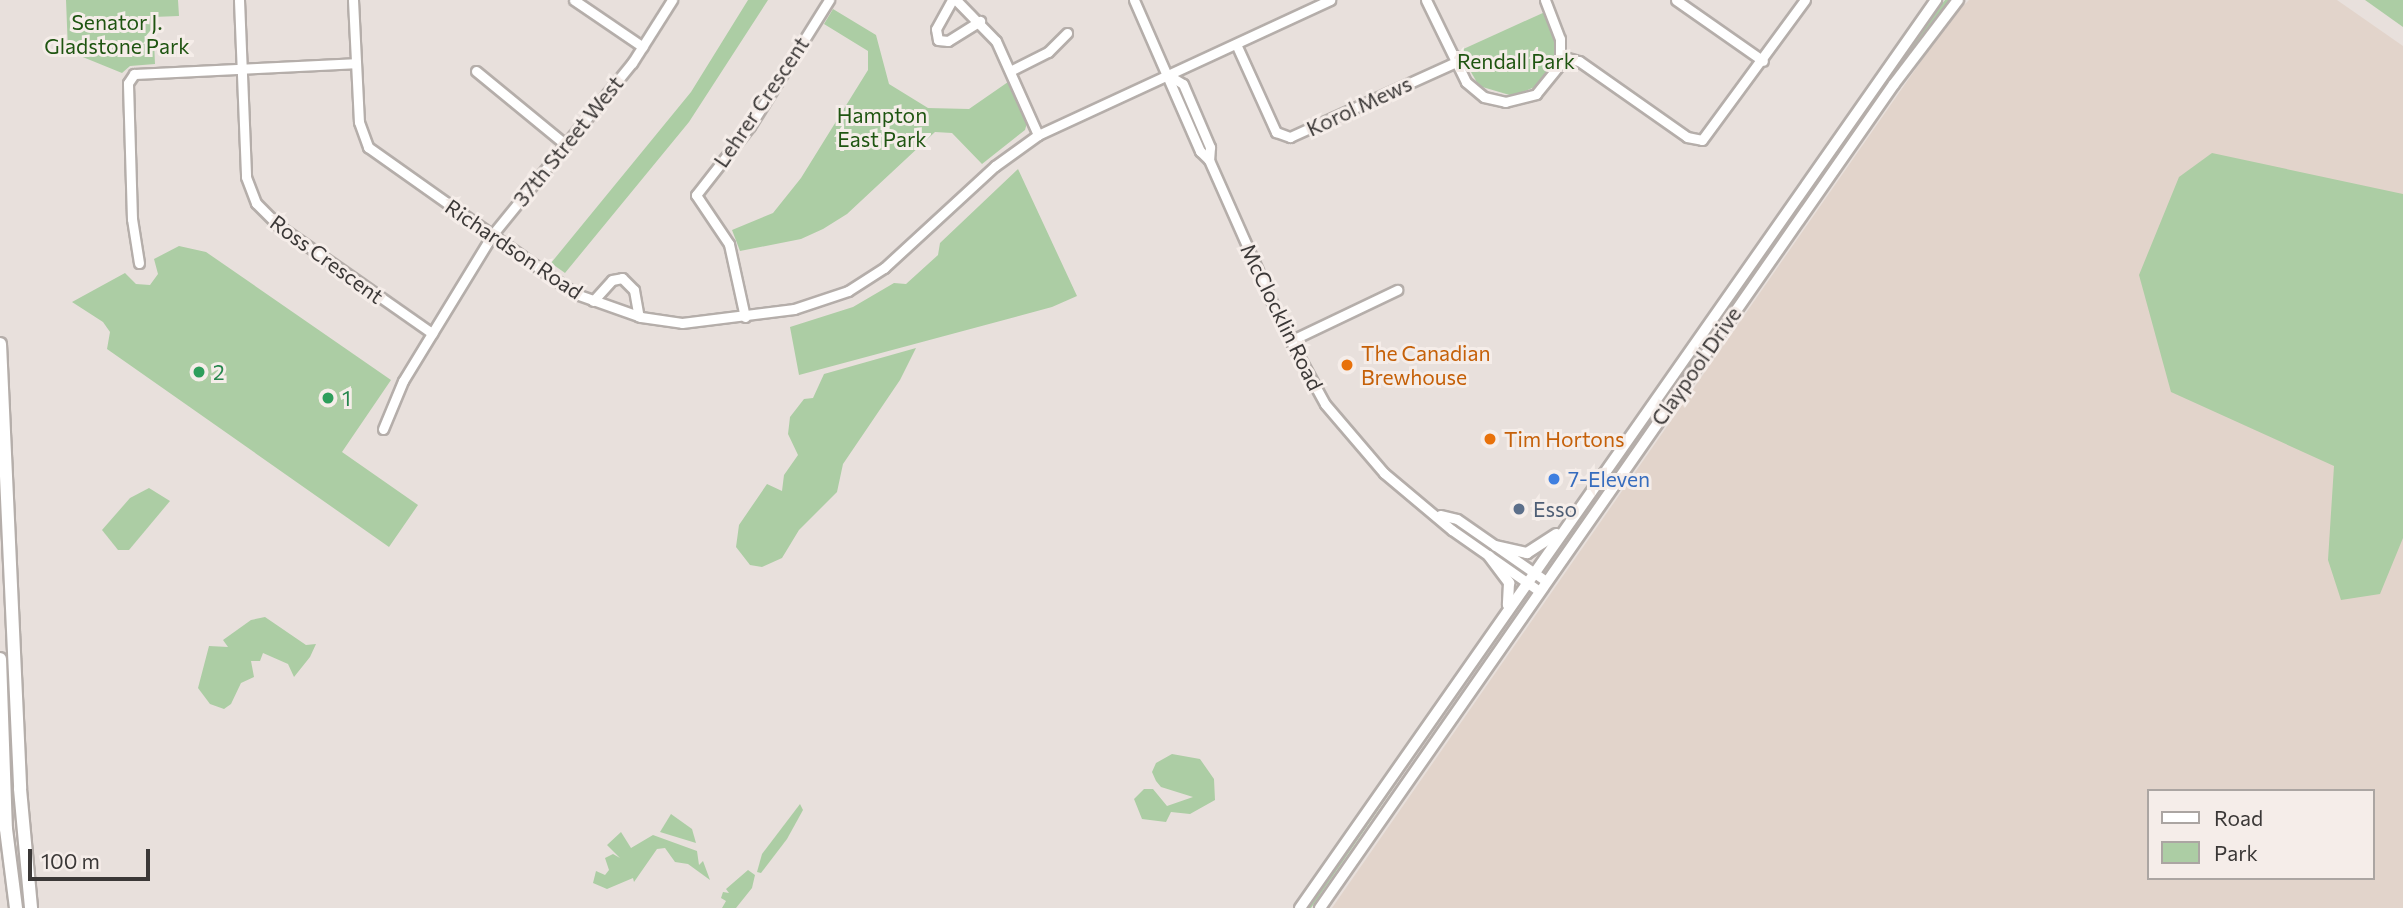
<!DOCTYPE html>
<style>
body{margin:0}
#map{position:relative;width:2403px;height:908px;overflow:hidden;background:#e8e0dc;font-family:Commissioner,sans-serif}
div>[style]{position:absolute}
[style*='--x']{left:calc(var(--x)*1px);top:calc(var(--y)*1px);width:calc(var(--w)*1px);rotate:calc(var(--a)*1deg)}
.built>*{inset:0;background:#e2d4cb}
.green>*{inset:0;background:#accda4}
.roads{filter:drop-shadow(2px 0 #b5aeaa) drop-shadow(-2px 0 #b5aeaa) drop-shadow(0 2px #b5aeaa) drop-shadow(0 -2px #b5aeaa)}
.minor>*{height:9px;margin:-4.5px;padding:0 4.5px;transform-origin:4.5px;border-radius:4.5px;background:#fff}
.major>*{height:10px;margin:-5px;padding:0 5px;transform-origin:5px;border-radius:5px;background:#fff}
.highway>*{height:12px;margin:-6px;padding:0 6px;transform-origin:6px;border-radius:6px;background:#fff}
.dots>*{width:19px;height:19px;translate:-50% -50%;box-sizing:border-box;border:4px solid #f5ede9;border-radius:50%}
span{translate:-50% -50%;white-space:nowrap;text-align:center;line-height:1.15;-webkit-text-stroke:6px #f5ede9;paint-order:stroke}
.park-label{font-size:21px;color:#1f5511}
.street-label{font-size:21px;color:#3b3837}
.food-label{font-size:21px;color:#c56008}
.left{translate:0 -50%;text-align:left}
.leisure-label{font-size:21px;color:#27864d}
.shop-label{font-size:21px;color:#366cbe}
.service-label{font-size:21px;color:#4e5e75}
.legend{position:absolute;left:2147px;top:789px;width:228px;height:91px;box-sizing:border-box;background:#f5ede9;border:2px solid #aba5a2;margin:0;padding:9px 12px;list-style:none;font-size:21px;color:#3b3837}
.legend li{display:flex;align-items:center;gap:14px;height:35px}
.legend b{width:35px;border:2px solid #aba5a2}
.scale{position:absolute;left:28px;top:849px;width:122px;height:32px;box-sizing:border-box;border:4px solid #3b3837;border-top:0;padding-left:9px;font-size:21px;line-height:24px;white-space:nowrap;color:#3b3837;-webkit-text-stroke:5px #f5ede9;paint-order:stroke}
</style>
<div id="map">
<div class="built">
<div style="clip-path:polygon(evenodd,1969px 0,2337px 0,2403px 46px,2403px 908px,1332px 908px,1949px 21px,1969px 0,2149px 791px,2373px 791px,2373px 878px,2149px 878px,2149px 791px)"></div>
</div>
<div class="green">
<div style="clip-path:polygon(66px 0,178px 0,179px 16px,153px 17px,155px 64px,130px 66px,122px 73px,68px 51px)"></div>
<div style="clip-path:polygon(748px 0,768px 0,689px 122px,565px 273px,551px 263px,691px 92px)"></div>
<div style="clip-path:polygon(1945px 0,1950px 0,1548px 564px,1898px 62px)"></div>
<div style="clip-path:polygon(2365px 0,2403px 0,2403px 27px)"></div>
<div style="clip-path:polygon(833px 9px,876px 35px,889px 84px,928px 108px,969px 109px,1008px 82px,1027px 123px,1025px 130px,982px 164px,952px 133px,935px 132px,847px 214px,823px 229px,801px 239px,740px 251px,732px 230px,773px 213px,801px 178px,868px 70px,868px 51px,824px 24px)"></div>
<div style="clip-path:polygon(1545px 12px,1556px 44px,1552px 65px,1537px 86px,1513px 96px,1479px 86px,1459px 51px)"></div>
<div style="clip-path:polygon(2212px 153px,2403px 194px,2403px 538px,2380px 594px,2341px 600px,2328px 560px,2334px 466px,2171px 392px,2139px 275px,2179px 177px)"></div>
<div style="clip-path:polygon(1018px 169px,1077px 296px,1052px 307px,799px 375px,790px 327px,853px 307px,894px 283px,906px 284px,938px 255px,940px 243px)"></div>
<div style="clip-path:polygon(179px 246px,206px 252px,391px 380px,342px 452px,418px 505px,389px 547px,107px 349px,110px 332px,103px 322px,72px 302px,125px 273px,136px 284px,150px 285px,158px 274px,154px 259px)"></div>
<div style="clip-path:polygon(916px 348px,900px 380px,843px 464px,837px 492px,799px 530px,782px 558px,762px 567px,750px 565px,736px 547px,739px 525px,767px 484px,782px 491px,784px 475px,798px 455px,788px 434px,790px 417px,804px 399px,813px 398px,824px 374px)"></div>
<div style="clip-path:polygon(149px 488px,170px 501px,129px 550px,118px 550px,102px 530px,130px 498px)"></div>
<div style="clip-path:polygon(265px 617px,306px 645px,316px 644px,310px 657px,294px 677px,288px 664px,263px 653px,260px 661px,251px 661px,254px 677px,241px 683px,231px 704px,224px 709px,210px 704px,198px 688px,209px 646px,228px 647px,223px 640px,251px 620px)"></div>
<div style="clip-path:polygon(1489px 648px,1311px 908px,1307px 908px)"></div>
<div style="clip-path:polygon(1172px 754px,1200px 759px,1214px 779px,1215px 800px,1190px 814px,1171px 812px,1166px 822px,1142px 819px,1134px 799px,1144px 789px,1153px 789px,1167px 806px,1193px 797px,1161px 787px,1156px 781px,1152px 772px,1156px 763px)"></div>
<div style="clip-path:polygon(800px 804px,803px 810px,787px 839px,761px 873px,757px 872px,762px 854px)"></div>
<div style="clip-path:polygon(671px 814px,692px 829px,696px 843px,660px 832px)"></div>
<div style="clip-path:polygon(621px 832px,631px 848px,653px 835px,697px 851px,699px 865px,703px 861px,710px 880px,688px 864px,675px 862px,665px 848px,657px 849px,634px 882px,633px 878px,607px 889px,593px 883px,596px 871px,605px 875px,609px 870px,605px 858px,613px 854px,620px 858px,607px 845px)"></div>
<div style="clip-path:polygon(748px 870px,755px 875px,752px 888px,736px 908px,722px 908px,726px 901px,721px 898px,723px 892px,729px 893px,726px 889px)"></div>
</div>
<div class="roads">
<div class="minor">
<div style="--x:239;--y:0;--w:177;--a:87.7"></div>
<div style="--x:246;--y:177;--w:28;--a:69"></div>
<div style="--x:256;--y:203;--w:33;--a:45"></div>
<div style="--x:279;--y:226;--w:187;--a:35"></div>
<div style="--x:353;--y:0;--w:122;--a:87.2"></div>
<div style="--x:359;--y:122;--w:27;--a:70"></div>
<div style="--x:368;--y:147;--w:255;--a:35.3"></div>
<div style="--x:576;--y:294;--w:69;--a:19.5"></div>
<div style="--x:641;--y:317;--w:41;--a:8.3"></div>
<div style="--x:682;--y:323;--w:113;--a:-7.1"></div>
<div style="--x:794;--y:309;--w:57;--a:-18.4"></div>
<div style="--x:848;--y:291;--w:43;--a:-32.6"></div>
<div style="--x:884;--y:268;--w:151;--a:-42.6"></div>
<div style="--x:995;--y:166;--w:53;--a:-35.8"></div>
<div style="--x:1038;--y:135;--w:322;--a:-24.8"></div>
<div style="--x:574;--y:0;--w:83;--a:34.3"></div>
<div style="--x:952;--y:0;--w:33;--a:119"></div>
<div style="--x:936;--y:29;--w:11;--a:80"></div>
<div style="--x:938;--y:40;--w:10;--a:6"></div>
<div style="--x:948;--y:41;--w:38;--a:-32"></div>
<div style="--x:956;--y:0;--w:57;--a:45.7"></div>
<div style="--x:996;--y:41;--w:103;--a:65.9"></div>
<div style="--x:1134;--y:0;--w:165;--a:66.4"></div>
<div style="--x:1200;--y:151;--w:13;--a:45"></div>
<div style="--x:1209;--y:160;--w:185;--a:66.1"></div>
<div style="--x:1284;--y:329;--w:85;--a:61.3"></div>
<div style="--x:1325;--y:404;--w:91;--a:49.5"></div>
<div style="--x:1384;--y:473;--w:89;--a:40"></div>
<div style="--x:1452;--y:530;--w:106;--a:35"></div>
<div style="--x:1426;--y:0;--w:91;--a:64"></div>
<div style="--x:1466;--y:82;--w:23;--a:40"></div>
<div style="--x:1484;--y:97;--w:22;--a:13"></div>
<div style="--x:1505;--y:102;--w:32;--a:-14"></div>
<div style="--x:1536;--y:94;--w:38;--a:-51"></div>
<div style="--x:1560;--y:64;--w:25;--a:-90"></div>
<div style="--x:1560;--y:39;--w:42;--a:-111"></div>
<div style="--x:1676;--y:0;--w:106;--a:35"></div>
<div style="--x:1236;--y:44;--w:97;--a:65.6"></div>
<div style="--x:1276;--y:132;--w:15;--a:20"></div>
<div style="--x:1290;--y:137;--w:180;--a:-24.3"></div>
<div style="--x:1561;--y:56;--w:19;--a:16"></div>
<div style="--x:1579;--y:61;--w:132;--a:35.1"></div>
<div style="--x:1687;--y:137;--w:15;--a:11"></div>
<div style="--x:1702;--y:140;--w:174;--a:-53.7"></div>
<div style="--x:1012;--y:70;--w:40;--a:-26.6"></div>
<div style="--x:1048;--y:52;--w:27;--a:-45"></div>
<div style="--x:476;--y:71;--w:115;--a:39.4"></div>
<div style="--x:1168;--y:75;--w:17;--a:31"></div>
<div style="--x:1183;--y:84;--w:69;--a:66.8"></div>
<div style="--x:1210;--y:147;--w:13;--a:94"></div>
<div style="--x:139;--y:263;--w:45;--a:-99"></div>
<div style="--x:132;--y:219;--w:136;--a:-91.7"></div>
<div style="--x:128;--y:83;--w:11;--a:-56"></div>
<div style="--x:134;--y:74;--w:221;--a:-2.8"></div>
<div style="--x:593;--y:301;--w:28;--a:-48"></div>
<div style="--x:612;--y:280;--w:10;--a:-11"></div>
<div style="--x:622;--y:278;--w:17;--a:45"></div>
<div style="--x:634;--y:290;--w:27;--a:80"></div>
<div style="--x:745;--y:317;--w:75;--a:-102.4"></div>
<div style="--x:729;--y:244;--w:59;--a:-124"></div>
<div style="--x:696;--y:195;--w:88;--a:-52"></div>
<div style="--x:750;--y:126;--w:149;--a:-57.9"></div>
<div style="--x:1290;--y:341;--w:119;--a:-25.5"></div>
<div style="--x:383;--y:429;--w:52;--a:-67.4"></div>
<div style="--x:403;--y:381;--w:171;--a:-58.6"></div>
<div style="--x:492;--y:235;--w:222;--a:-50.9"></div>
<div style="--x:632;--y:63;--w:75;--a:-57.6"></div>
<div style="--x:1440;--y:515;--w:17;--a:13"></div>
<div style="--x:1457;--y:519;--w:108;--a:34.9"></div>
</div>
<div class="major">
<div style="--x:1496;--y:546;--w:32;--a:13"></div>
<div style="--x:1527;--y:553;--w:35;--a:-33"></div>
<div style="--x:1489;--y:556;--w:34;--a:53"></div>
<div style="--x:1509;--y:583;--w:22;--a:93"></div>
<div style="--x:1300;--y:908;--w:1109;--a:-54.99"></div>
<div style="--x:1320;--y:908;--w:1004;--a:-55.14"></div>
<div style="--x:1894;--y:84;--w:106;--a:-52.7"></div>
</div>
<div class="highway">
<div style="--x:0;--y:344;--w:445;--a:87.4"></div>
<div style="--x:20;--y:789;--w:120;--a:84.7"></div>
<div style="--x:0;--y:659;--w:170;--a:88"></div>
<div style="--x:6;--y:829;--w:80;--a:82.8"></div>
</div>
</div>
<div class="dots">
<div style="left:1347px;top:365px;background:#e8710a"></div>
<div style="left:199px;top:372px;background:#2e9e5b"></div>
<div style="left:328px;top:398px;background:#2e9e5b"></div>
<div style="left:1490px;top:439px;background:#e8710a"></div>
<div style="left:1554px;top:479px;background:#3f7fe0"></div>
<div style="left:1519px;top:509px;background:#5c6f8a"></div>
</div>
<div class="park-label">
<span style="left:117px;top:34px">Senator J.<br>Gladstone Park</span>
<span style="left:1516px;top:61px">Rendall Park</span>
<span style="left:882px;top:127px">Hampton<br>East Park</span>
</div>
<div class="street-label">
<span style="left:761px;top:102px;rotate:-56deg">Lehrer Crescent</span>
<span style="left:1359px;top:106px;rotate:-25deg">Korol Mews</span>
<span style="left:568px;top:141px;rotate:-51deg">37th Street West</span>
<span style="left:514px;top:249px;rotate:34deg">Richardson Road</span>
<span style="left:327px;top:259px;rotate:36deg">Ross Crescent</span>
<span style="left:1282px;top:317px;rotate:64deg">McClocklin Road</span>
<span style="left:1696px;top:366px;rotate:-55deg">Claypool Drive</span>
</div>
<div class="food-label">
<span class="left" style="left:1361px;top:365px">The Canadian<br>Brewhouse</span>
<span class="left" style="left:1504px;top:439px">Tim Hortons</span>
</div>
<div class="leisure-label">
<span class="left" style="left:213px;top:372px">2</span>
<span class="left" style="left:342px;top:398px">1</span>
</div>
<div class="shop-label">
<span class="left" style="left:1568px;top:479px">7-Eleven</span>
</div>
<div class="service-label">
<span class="left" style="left:1533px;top:509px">Esso</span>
</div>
<ul class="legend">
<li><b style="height:9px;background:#fff"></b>Road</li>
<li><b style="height:19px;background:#accda4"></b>Park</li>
</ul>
<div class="scale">100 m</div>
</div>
